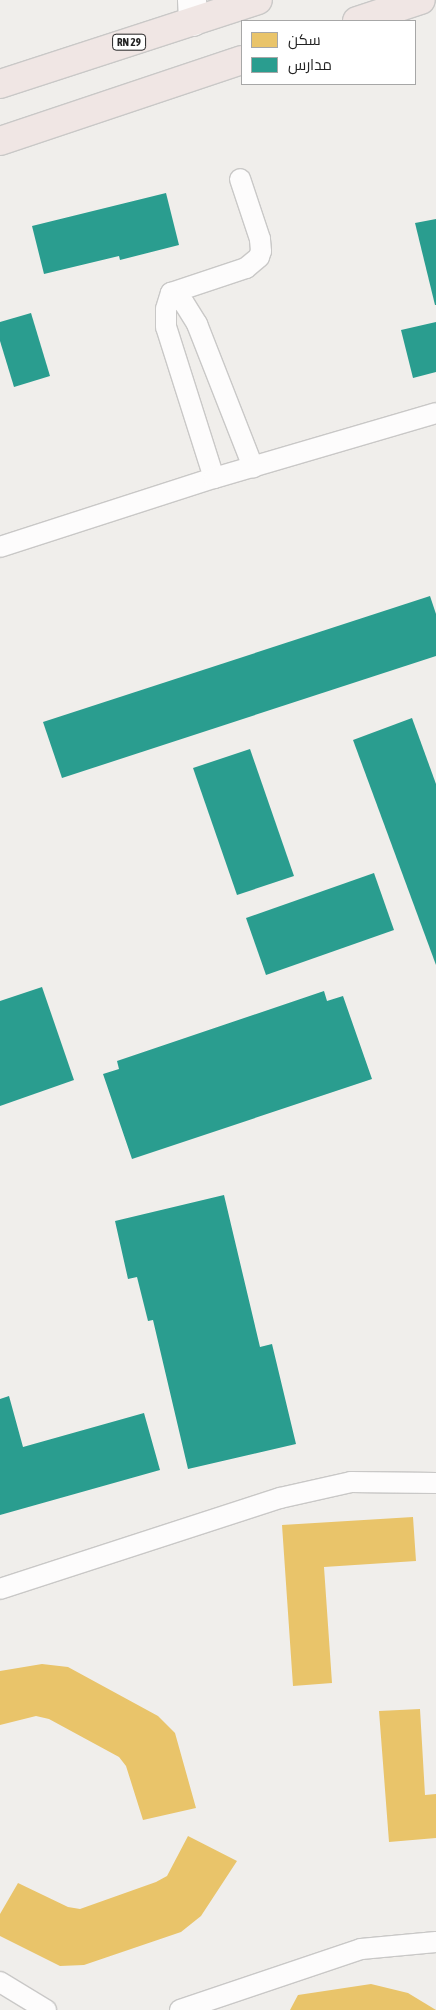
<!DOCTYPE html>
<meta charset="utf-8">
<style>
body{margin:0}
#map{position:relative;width:436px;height:2010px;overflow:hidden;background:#f0eeeb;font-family:"Asap Condensed",Cairo,sans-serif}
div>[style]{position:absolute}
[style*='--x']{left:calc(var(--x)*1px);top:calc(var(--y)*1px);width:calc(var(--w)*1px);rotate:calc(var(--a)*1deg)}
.homes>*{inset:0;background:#e9c46a}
.schools>*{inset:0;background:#2a9d8f}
.roads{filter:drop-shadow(1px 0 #c9c8c7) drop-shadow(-1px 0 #c9c8c7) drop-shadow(0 1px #c9c8c7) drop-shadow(0 -1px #c9c8c7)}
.service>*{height:20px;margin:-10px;padding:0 10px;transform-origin:10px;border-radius:10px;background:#fdfcfc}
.minor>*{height:28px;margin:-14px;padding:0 14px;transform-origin:14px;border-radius:14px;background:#fdfcfc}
.trunk>*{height:28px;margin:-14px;padding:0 14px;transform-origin:14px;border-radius:14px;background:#f0e6e4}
span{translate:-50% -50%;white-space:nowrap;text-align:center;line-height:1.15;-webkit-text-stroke:5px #fff;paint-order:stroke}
.shield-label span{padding:1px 4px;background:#fff;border:1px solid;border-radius:4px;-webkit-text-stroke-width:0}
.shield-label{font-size:11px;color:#222;font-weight:700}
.legend{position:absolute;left:241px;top:20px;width:175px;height:65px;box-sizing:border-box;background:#fff;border:1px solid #a7a7a7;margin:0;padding:6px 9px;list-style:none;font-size:15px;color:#222}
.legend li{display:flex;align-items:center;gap:10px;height:25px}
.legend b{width:25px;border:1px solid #a7a7a7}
</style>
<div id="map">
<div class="homes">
<div style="clip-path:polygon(413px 1517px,416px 1561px,324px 1567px,332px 1683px,293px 1686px,282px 1525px)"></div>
<div style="clip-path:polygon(42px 1664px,68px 1667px,158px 1716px,175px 1733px,196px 1808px,143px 1820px,126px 1766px,119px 1757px,49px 1719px,36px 1716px,0 1725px,0 1671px)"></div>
<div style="clip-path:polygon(420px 1709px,425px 1795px,436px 1794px,436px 1838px,389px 1842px,379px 1711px)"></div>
<div style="clip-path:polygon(188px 1836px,237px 1861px,201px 1916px,181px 1932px,84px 1965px,60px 1966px,0 1936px,0 1914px,18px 1883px,68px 1907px,80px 1909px,156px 1882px,167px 1876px)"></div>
<div style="clip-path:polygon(371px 1984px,408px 1993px,436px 2010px,290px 2010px,298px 1995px)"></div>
</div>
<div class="schools">
<div style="clip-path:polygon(166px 193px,179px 245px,120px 260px,119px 256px,44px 274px,32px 226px)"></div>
<div style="clip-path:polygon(436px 219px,436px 305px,435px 305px,415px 223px)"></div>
<div style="clip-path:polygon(31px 313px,50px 376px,14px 387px,0 341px,0 322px)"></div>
<div style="clip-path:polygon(436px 322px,436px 372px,413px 378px,401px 330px)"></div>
<div style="clip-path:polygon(430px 596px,436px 614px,436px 656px,62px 778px,43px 722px)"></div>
<div style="clip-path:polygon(412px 718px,436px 784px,436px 965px,353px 740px)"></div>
<div style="clip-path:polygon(250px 749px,294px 876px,237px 895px,193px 768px)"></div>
<div style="clip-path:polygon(374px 873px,394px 930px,266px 975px,246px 918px)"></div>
<div style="clip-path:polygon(42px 987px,74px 1080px,0 1106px,0 1001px)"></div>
<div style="clip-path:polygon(324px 991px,327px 1001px,343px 996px,372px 1079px,132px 1159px,103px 1074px,119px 1069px,117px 1061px)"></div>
<div style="clip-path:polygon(224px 1195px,260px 1347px,272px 1344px,296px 1444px,188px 1469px,153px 1320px,148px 1321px,137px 1277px,128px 1279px,115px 1221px)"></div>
<div style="clip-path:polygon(9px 1396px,23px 1447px,144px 1413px,160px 1470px,0 1515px,0 1399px)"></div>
</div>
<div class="roads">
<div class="service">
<div style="--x:171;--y:293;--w:16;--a:38"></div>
<div style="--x:184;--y:303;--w:25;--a:58"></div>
<div style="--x:197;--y:324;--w:154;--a:68.6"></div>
<div style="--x:214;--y:478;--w:158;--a:-107.6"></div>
<div style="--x:166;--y:327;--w:18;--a:-90"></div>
<div style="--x:166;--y:309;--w:17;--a:-73"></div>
<div style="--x:171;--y:293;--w:79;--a:-18.4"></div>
<div style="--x:246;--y:268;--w:17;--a:-40"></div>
<div style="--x:259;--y:257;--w:6;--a:-72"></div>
<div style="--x:261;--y:251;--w:12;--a:-95"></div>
<div style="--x:260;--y:239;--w:63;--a:-108.4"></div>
<div style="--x:0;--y:547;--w:225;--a:-17.9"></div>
<div style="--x:214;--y:478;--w:231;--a:-16.3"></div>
<div style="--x:0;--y:1589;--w:294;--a:-18"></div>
<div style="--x:280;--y:1498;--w:73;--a:-12.7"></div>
<div style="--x:351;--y:1482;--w:85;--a:0.7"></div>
<div style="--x:0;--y:1982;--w:54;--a:31.3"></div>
<div style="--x:180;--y:2010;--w:191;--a:-18.6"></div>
<div style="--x:361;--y:1949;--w:75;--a:-5.3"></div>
</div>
<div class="minor">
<div style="--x:192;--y:0;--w:22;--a:87"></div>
</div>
<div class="trunk">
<div style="--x:357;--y:21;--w:67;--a:-18.2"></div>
<div style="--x:0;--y:84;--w:271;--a:-18"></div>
<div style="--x:0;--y:141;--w:255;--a:-18.5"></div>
</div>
</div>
<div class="shield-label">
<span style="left:129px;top:42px">RN 29</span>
</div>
<ul class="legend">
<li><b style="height:14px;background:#e9c46a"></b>سكن</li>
<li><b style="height:14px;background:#2a9d8f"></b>مدارس</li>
</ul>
</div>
